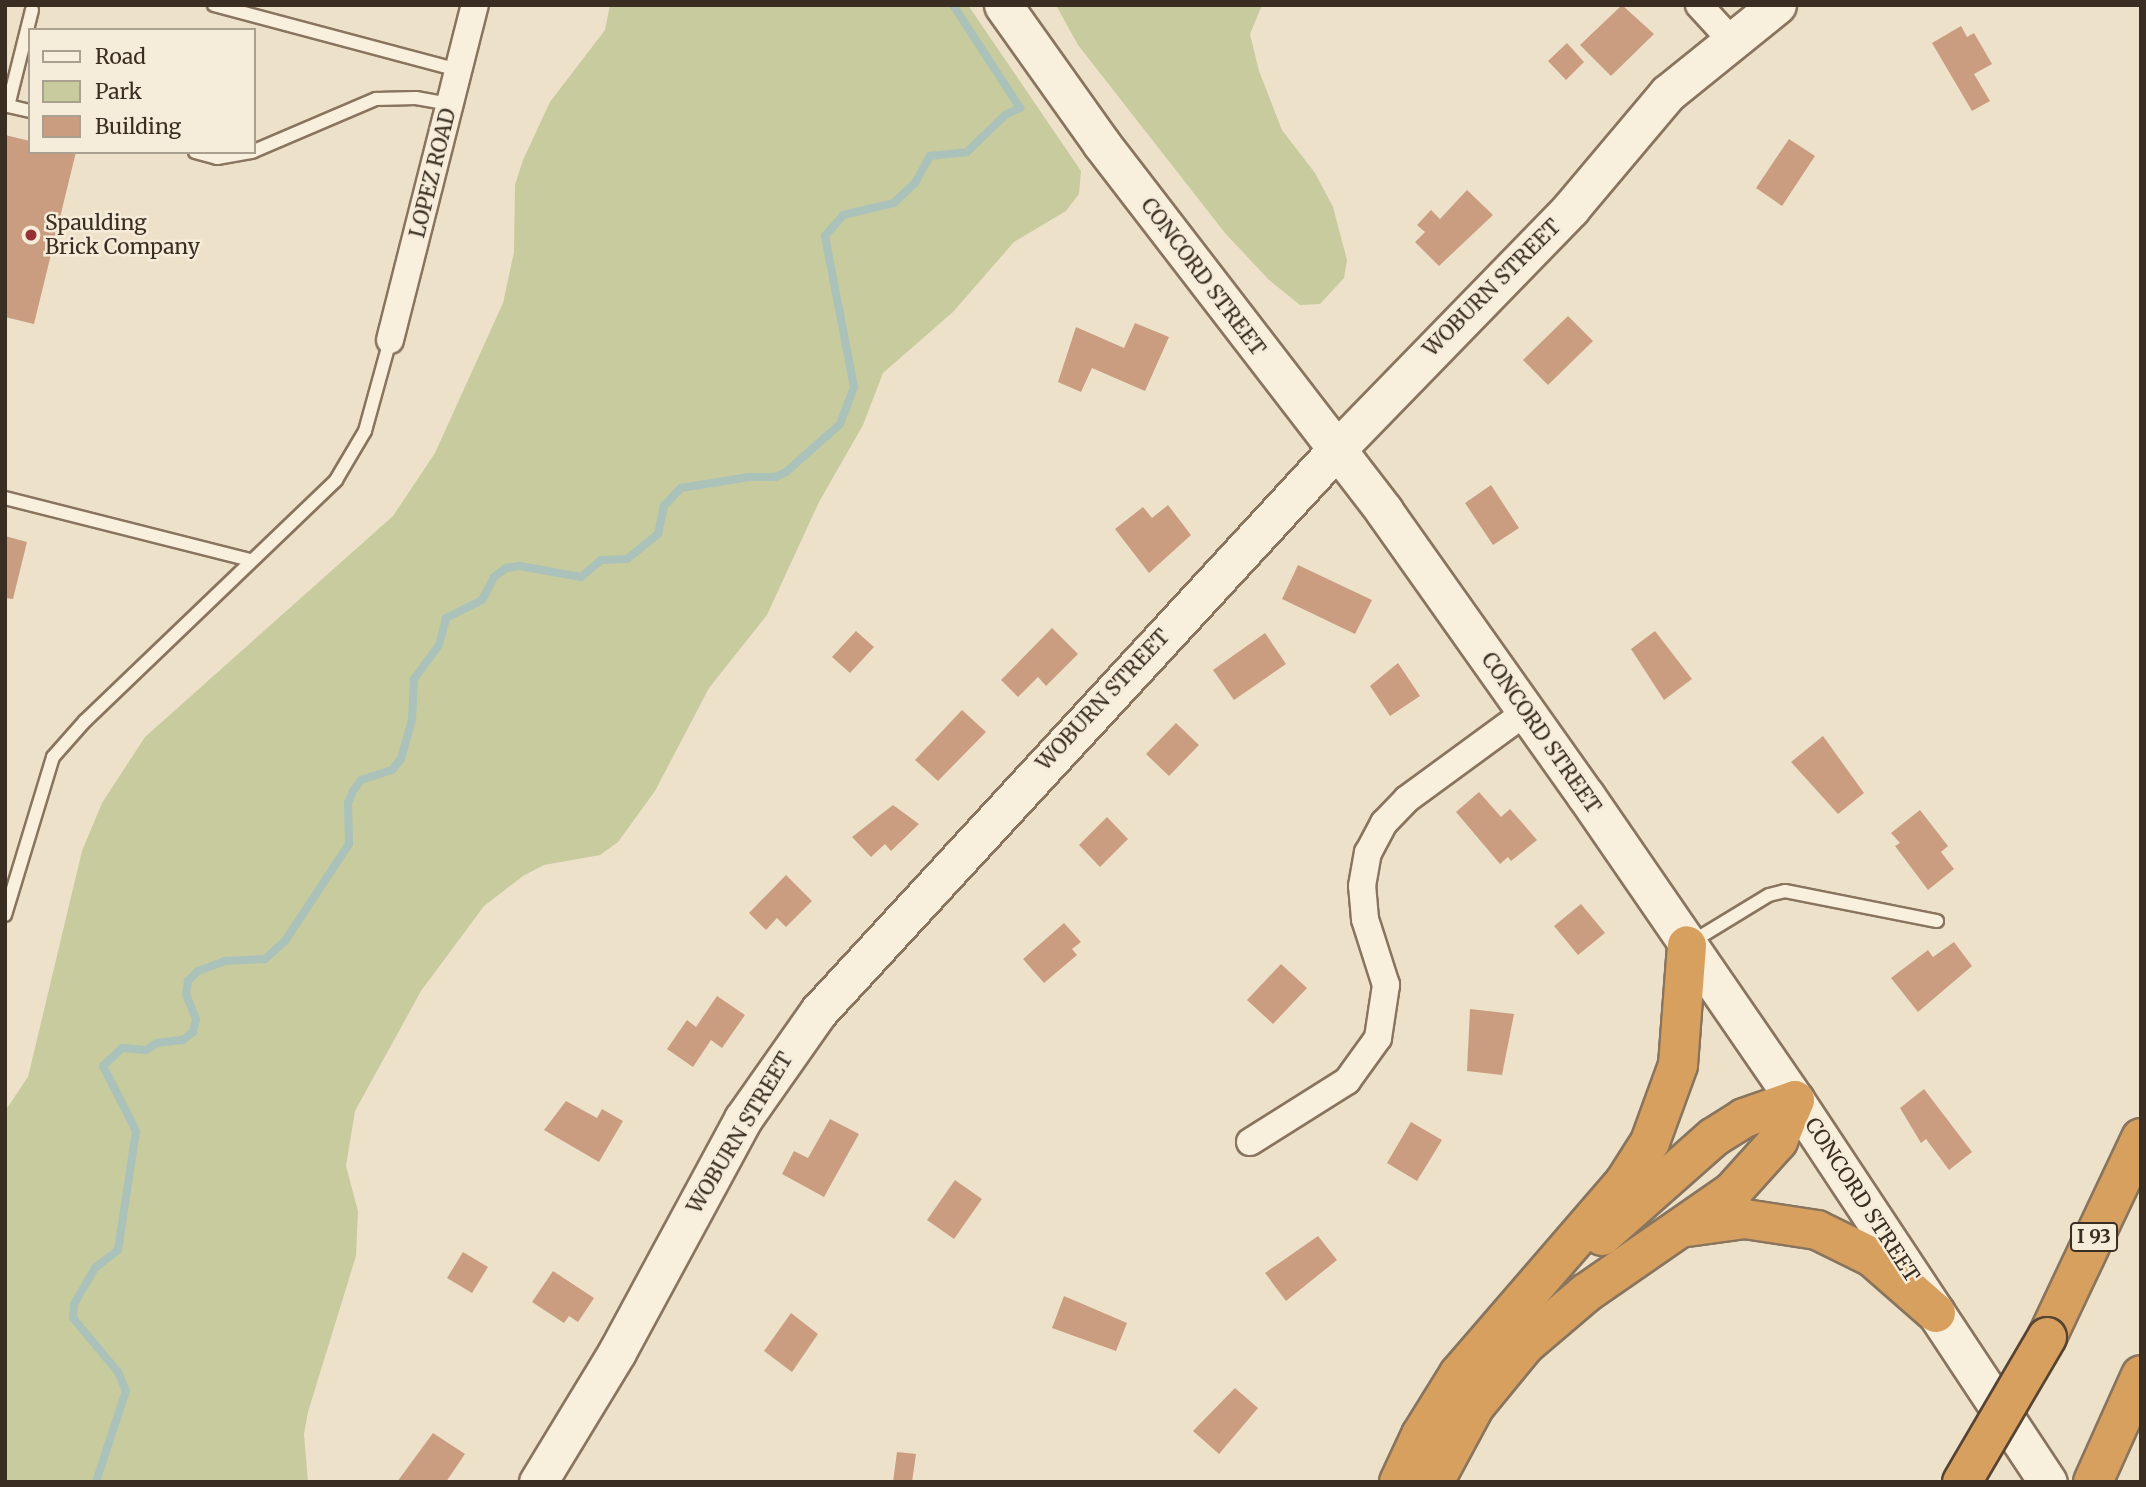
<!DOCTYPE html>
<style>
body{margin:0}
#map{position:relative;width:2146px;height:1487px;overflow:hidden;background:#ede2c9;font-family:Merriweather,serif}
div>[style]{position:absolute}
[style*='--x']{left:calc(var(--x)*1px);top:calc(var(--y)*1px);width:calc(var(--w)*1px);rotate:calc(var(--a)*1deg)}
.green>*{inset:0;background:#c7cb9d}
.stream>*{height:8px;margin:-4px;padding:0 4px;transform-origin:4px;border-radius:4px;background:#aac2ba}
.building>*{inset:0;background:#ca9d81}
.roads{filter:drop-shadow(2px 0 #89745e) drop-shadow(-2px 0 #89745e) drop-shadow(0 2px #89745e) drop-shadow(0 -2px #89745e)}
.lane>*{height:12px;margin:-6px;padding:0 6px;transform-origin:6px;border-radius:6px;background:#f8efdd}
.street>*{height:26px;margin:-13px;padding:0 13px;transform-origin:13px;border-radius:13px;background:#f8efdd}
.secondary>*{height:37px;margin:-18.5px;padding:0 18.5px;transform-origin:18.5px;border-radius:18.5px;background:#f8efdd}
.highway>*{height:38px;margin:-19px;padding:0 19px;transform-origin:19px;border-radius:19px;background:#d8a05f}
.bridges{filter:drop-shadow(2px 0 #574332) drop-shadow(-2px 0 #574332) drop-shadow(0 2px #574332) drop-shadow(0 -2px #574332)}
.highway-bridge>*{height:38px;margin:-19px;padding:0 19px;transform-origin:19px;border-radius:19px;background:#d8a05f}
.dots>*{width:19px;height:19px;translate:-50% -50%;box-sizing:border-box;border:4px solid #f5ecd9;border-radius:50%}
span{translate:-50% -50%;white-space:nowrap;text-align:center;line-height:1.15;-webkit-text-stroke:5px #f5ecd9;paint-order:stroke}
.shield-label span{padding:2px 5px;background:#f5ecd9;border:2px solid;border-radius:5px;-webkit-text-stroke-width:0}
.shield-label{font-size:19px;color:#3a2d21;font-weight:700}
.street-label{font-size:21px;color:#3a2d21}
.poi-label{font-size:21px;color:#3a2d21}
.left{translate:0 -50%;text-align:left}
.frame{position:absolute;inset:0;border:7px solid #3a2d21;pointer-events:none}
.legend{position:absolute;left:28px;top:28px;width:228px;height:126px;box-sizing:border-box;background:#f5ecd9;border:2px solid #aaa08f;margin:0;padding:9px 12px;list-style:none;font-size:21px;color:#3a2d21}
.legend li{display:flex;align-items:center;gap:14px;height:35px}
.legend b{width:35px;border:2px solid #aaa08f}
</style>
<div id="map">
<div class="green">
<div style="clip-path:polygon(610px 5px,968px 5px,1081px 171px,1079px 194px,1066px 211px,1014px 242px,953px 312px,883px 373px,863px 425px,819px 502px,767px 615px,709px 688px,655px 791px,618px 842px,600px 855px,544px 865px,523px 876px,484px 906px,421px 991px,355px 1111px,346px 1166px,358px 1211px,356px 1256px,308px 1412px,304px 1434px,308px 1482px,5px 1482px,5px 1111px,28px 1077px,82px 851px,102px 803px,145px 737px,393px 516px,435px 453px,503px 303px,514px 252px,515px 185px,523px 160px,550px 102px,605px 30px)"></div>
<div style="clip-path:polygon(1056px 5px,1262px 5px,1250px 34px,1259px 71px,1282px 130px,1315px 173px,1333px 207px,1347px 260px,1344px 278px,1320px 304px,1300px 305px,1268px 279px,1225px 233px,1078px 45px)"></div>
</div>
<div class="stream">
<div style="--x:96;--y:1482;--w:96;--a:-71.8"></div>
<div style="--x:126;--y:1391;--w:21;--a:-113"></div>
<div style="--x:118;--y:1372;--w:70;--a:-129.8"></div>
<div style="--x:73;--y:1318;--w:14;--a:-86"></div>
<div style="--x:74;--y:1304;--w:42;--a:-59.7"></div>
<div style="--x:95;--y:1268;--w:29;--a:-38"></div>
<div style="--x:118;--y:1250;--w:120;--a:-81.4"></div>
<div style="--x:136;--y:1131;--w:73;--a:-116.9"></div>
<div style="--x:103;--y:1066;--w:26;--a:-43"></div>
<div style="--x:122;--y:1048;--w:24;--a:5"></div>
<div style="--x:146;--y:1050;--w:13;--a:-32"></div>
<div style="--x:157;--y:1043;--w:26;--a:-7"></div>
<div style="--x:183;--y:1040;--w:13;--a:-39"></div>
<div style="--x:193;--y:1032;--w:13;--a:-77"></div>
<div style="--x:196;--y:1019;--w:27;--a:-112"></div>
<div style="--x:186;--y:994;--w:13;--a:-81"></div>
<div style="--x:188;--y:981;--w:14;--a:-45"></div>
<div style="--x:198;--y:971;--w:29;--a:-20"></div>
<div style="--x:225;--y:961;--w:40;--a:-2.9"></div>
<div style="--x:265;--y:959;--w:27;--a:-42"></div>
<div style="--x:285;--y:941;--w:116;--a:-56.6"></div>
<div style="--x:349;--y:844;--w:41;--a:-91.4"></div>
<div style="--x:348;--y:803;--w:13;--a:-67"></div>
<div style="--x:353;--y:791;--w:14;--a:-54"></div>
<div style="--x:361;--y:780;--w:33;--a:-18"></div>
<div style="--x:392;--y:770;--w:14;--a:-51"></div>
<div style="--x:401;--y:759;--w:41;--a:-74.6"></div>
<div style="--x:412;--y:719;--w:40;--a:-87.1"></div>
<div style="--x:414;--y:679;--w:42;--a:-53.7"></div>
<div style="--x:439;--y:645;--w:28;--a:-75"></div>
<div style="--x:446;--y:618;--w:40;--a:-26.6"></div>
<div style="--x:482;--y:600;--w:26;--a:-62"></div>
<div style="--x:494;--y:577;--w:15;--a:-37"></div>
<div style="--x:506;--y:568;--w:14;--a:-8"></div>
<div style="--x:520;--y:566;--w:62;--a:10.2"></div>
<div style="--x:581;--y:577;--w:26;--a:-40"></div>
<div style="--x:601;--y:560;--w:26;--a:-2"></div>
<div style="--x:627;--y:559;--w:40;--a:-39"></div>
<div style="--x:658;--y:534;--w:29;--a:-78"></div>
<div style="--x:664;--y:506;--w:25;--a:-47"></div>
<div style="--x:681;--y:488;--w:69;--a:-9.2"></div>
<div style="--x:749;--y:477;--w:26;--a:0"></div>
<div style="--x:775;--y:477;--w:12;--a:-24"></div>
<div style="--x:786;--y:472;--w:72;--a:-41.6"></div>
<div style="--x:840;--y:424;--w:40;--a:-69"></div>
<div style="--x:854;--y:387;--w:154;--a:-100.9"></div>
<div style="--x:825;--y:236;--w:28;--a:-49"></div>
<div style="--x:843;--y:215;--w:52;--a:-13.2"></div>
<div style="--x:894;--y:203;--w:29;--a:-44"></div>
<div style="--x:915;--y:183;--w:31;--a:-61"></div>
<div style="--x:930;--y:156;--w:37;--a:-6"></div>
<div style="--x:967;--y:152;--w:53;--a:-44.2"></div>
<div style="--x:1005;--y:115;--w:17;--a:-25"></div>
<div style="--x:1020;--y:108;--w:123;--a:-123"></div>
</div>
<div class="building">
<div style="clip-path:polygon(1622px 5px,1654px 34px,1611px 76px,1580px 45px)"></div>
<div style="clip-path:polygon(1961px 26px,1967px 37px,1974px 33px,1992px 64px,1974px 74px,1990px 101px,1972px 111px,1932px 43px)"></div>
<div style="clip-path:polygon(1567px 43px,1584px 62px,1566px 80px,1548px 61px)"></div>
<div style="clip-path:polygon(5px 135px,30px 141px,30px 152px,76px 152px,34px 324px,5px 317px)"></div>
<div style="clip-path:polygon(1789px 139px,1815px 156px,1782px 206px,1756px 188px)"></div>
<div style="clip-path:polygon(1467px 190px,1493px 215px,1439px 266px,1415px 242px,1425px 232px,1417px 225px,1431px 210px,1440px 219px)"></div>
<div style="clip-path:polygon(1568px 316px,1593px 341px,1548px 385px,1523px 360px)"></div>
<div style="clip-path:polygon(1135px 323px,1169px 337px,1145px 391px,1092px 368px,1081px 392px,1058px 382px,1076px 327px,1124px 348px)"></div>
<div style="clip-path:polygon(1491px 485px,1519px 528px,1493px 545px,1465px 503px)"></div>
<div style="clip-path:polygon(1168px 505px,1191px 535px,1149px 573px,1115px 529px,1143px 507px,1152px 518px)"></div>
<div style="clip-path:polygon(5px 536px,27px 542px,13px 599px,5px 598px)"></div>
<div style="clip-path:polygon(1298px 565px,1372px 600px,1355px 634px,1282px 599px)"></div>
<div style="clip-path:polygon(1052px 628px,1078px 654px,1046px 686px,1038px 677px,1018px 697px,1001px 680px)"></div>
<div style="clip-path:polygon(856px 631px,874px 647px,850px 673px,832px 657px)"></div>
<div style="clip-path:polygon(1655px 631px,1692px 679px,1664px 700px,1631px 649px)"></div>
<div style="clip-path:polygon(1265px 633px,1286px 664px,1234px 700px,1213px 670px)"></div>
<div style="clip-path:polygon(1398px 663px,1420px 696px,1390px 716px,1370px 686px)"></div>
<div style="clip-path:polygon(962px 710px,986px 732px,938px 781px,915px 760px)"></div>
<div style="clip-path:polygon(1176px 723px,1199px 745px,1169px 776px,1146px 754px)"></div>
<div style="clip-path:polygon(1823px 736px,1864px 793px,1838px 814px,1791px 762px)"></div>
<div style="clip-path:polygon(1479px 792px,1501px 817px,1510px 809px,1537px 840px,1511px 861px,1508px 857px,1500px 864px,1456px 812px)"></div>
<div style="clip-path:polygon(893px 805px,919px 824px,891px 851px,885px 844px,871px 857px,852px 837px)"></div>
<div style="clip-path:polygon(1920px 810px,1948px 846px,1941px 852px,1954px 869px,1928px 890px,1895px 846px,1900px 843px,1891px 833px)"></div>
<div style="clip-path:polygon(1107px 817px,1128px 839px,1100px 867px,1079px 845px)"></div>
<div style="clip-path:polygon(786px 875px,812px 901px,786px 927px,777px 918px,766px 930px,749px 913px)"></div>
<div style="clip-path:polygon(1581px 904px,1605px 933px,1578px 955px,1554px 926px)"></div>
<div style="clip-path:polygon(1064px 923px,1081px 942px,1072px 949px,1077px 955px,1044px 983px,1023px 959px)"></div>
<div style="clip-path:polygon(1954px 942px,1972px 966px,1918px 1012px,1891px 978px,1928px 950px,1933px 957px)"></div>
<div style="clip-path:polygon(1281px 964px,1307px 988px,1273px 1024px,1247px 1000px)"></div>
<div style="clip-path:polygon(717px 996px,745px 1015px,722px 1048px,711px 1040px,693px 1067px,667px 1049px,687px 1020px,696px 1027px)"></div>
<div style="clip-path:polygon(1470px 1009px,1514px 1014px,1502px 1075px,1467px 1071px)"></div>
<div style="clip-path:polygon(1924px 1089px,1972px 1152px,1949px 1170px,1926px 1139px,1921px 1143px,1900px 1108px)"></div>
<div style="clip-path:polygon(566px 1101px,597px 1118px,602px 1109px,623px 1121px,599px 1162px,544px 1130px)"></div>
<div style="clip-path:polygon(830px 1119px,859px 1134px,824px 1197px,782px 1174px,794px 1151px,808px 1158px)"></div>
<div style="clip-path:polygon(1411px 1122px,1442px 1140px,1417px 1181px,1387px 1163px)"></div>
<div style="clip-path:polygon(955px 1180px,982px 1199px,954px 1239px,927px 1220px)"></div>
<div style="clip-path:polygon(1318px 1236px,1337px 1260px,1286px 1301px,1265px 1273px)"></div>
<div style="clip-path:polygon(463px 1252px,488px 1267px,472px 1293px,447px 1278px)"></div>
<div style="clip-path:polygon(553px 1271px,594px 1298px,578px 1322px,569px 1316px,564px 1323px,532px 1302px)"></div>
<div style="clip-path:polygon(1064px 1296px,1127px 1323px,1116px 1351px,1052px 1328px)"></div>
<div style="clip-path:polygon(791px 1313px,818px 1334px,792px 1372px,764px 1351px)"></div>
<div style="clip-path:polygon(1235px 1388px,1258px 1408px,1219px 1454px,1193px 1431px)"></div>
<div style="clip-path:polygon(433px 1433px,465px 1454px,446px 1482px,397px 1482px)"></div>
<div style="clip-path:polygon(897px 1452px,916px 1454px,912px 1482px,893px 1482px)"></div>
</div>
<div class="roads">
<div class="lane">
<div style="--x:214;--y:5;--w:253;--a:14.9"></div>
<div style="--x:30;--y:111;--w:23;--a:-167"></div>
<div style="--x:8;--y:106;--w:99;--a:-76"></div>
<div style="--x:254;--y:151;--w:133;--a:-23.1"></div>
<div style="--x:376;--y:99;--w:40;--a:-1.4"></div>
<div style="--x:416;--y:98;--w:35;--a:10"></div>
<div style="--x:195;--y:152;--w:23;--a:15"></div>
<div style="--x:217;--y:158;--w:36;--a:-10"></div>
<div style="--x:5;--y:498;--w:253;--a:14.2"></div>
<div style="--x:5;--y:915;--w:165;--a:-73.1"></div>
<div style="--x:53;--y:757;--w:48;--a:-48.4"></div>
<div style="--x:85;--y:721;--w:348;--a:-43.8"></div>
<div style="--x:336;--y:480;--w:57;--a:-59.4"></div>
<div style="--x:365;--y:431;--w:94;--a:-74.6"></div>
<div style="--x:1690;--y:943;--w:92;--a:-31.3"></div>
<div style="--x:1769;--y:895;--w:16;--a:-14"></div>
<div style="--x:1785;--y:891;--w:155;--a:11.2"></div>
</div>
<div class="street">
<div style="--x:1699;--y:5;--w:46;--a:47.6"></div>
<div style="--x:390;--y:340;--w:346;--a:-75.8"></div>
<div style="--x:1250;--y:1142;--w:115;--a:-32.2"></div>
<div style="--x:1347;--y:1081;--w:53;--a:-54.2"></div>
<div style="--x:1378;--y:1038;--w:54;--a:-81.4"></div>
<div style="--x:1386;--y:985;--w:69;--a:-107.7"></div>
<div style="--x:1365;--y:919;--w:33;--a:-95"></div>
<div style="--x:1362;--y:886;--w:34;--a:-80"></div>
<div style="--x:1368;--y:853;--w:34;--a:-62"></div>
<div style="--x:1384;--y:823;--w:33;--a:-46"></div>
<div style="--x:1407;--y:799;--w:147;--a:-36.2"></div>
</div>
<div class="secondary">
<div style="--x:1003;--y:5;--w:169;--a:54.6"></div>
<div style="--x:1101;--y:143;--w:464;--a:52.4"></div>
<div style="--x:1384;--y:511;--w:349;--a:54.7"></div>
<div style="--x:1586;--y:796;--w:369;--a:55.5"></div>
<div style="--x:1795;--y:1100;--w:458;--a:56.5"></div>
<div style="--x:538;--y:1482;--w:152;--a:-58.7"></div>
<div style="--x:617;--y:1352;--w:265;--a:-61.6"></div>
<div style="--x:743;--y:1119;--w:132;--a:-54.9"></div>
<div style="--x:819;--y:1011;--w:764;--a:-47.33"></div>
<div style="--x:1337;--y:449;--w:336;--a:-45.8"></div>
<div style="--x:1571;--y:208;--w:150;--a:-49.9"></div>
<div style="--x:1668;--y:93;--w:140;--a:-38.9"></div>
</div>
<div class="highway">
<div style="--x:1687;--y:1227;--w:59;--a:-7.9"></div>
<div style="--x:1745;--y:1219;--w:73;--a:8.7"></div>
<div style="--x:1817;--y:1230;--w:61;--a:26.1"></div>
<div style="--x:1872;--y:1257;--w:85;--a:41.2"></div>
<div style="--x:1602;--y:1236;--w:149;--a:-41.5"></div>
<div style="--x:1714;--y:1137;--w:36;--a:-32"></div>
<div style="--x:1744;--y:1118;--w:54;--a:-19.4"></div>
<div style="--x:2047;--y:1337;--w:220;--a:-64.7"></div>
<div style="--x:1399;--y:1482;--w:52;--a:-64.9"></div>
<div style="--x:1421;--y:1435;--w:72;--a:-58.1"></div>
<div style="--x:1459;--y:1374;--w:252;--a:-49.2"></div>
<div style="--x:1624;--y:1183;--w:49;--a:-57.6"></div>
<div style="--x:1650;--y:1142;--w:82;--a:-70"></div>
<div style="--x:1678;--y:1065;--w:120;--a:-85.7"></div>
<div style="--x:1434;--y:1482;--w:86;--a:-61.7"></div>
<div style="--x:1475;--y:1406;--w:79;--a:-50.7"></div>
<div style="--x:1525;--y:1345;--w:80;--a:-40.4"></div>
<div style="--x:1586;--y:1293;--w:178;--a:-34.7"></div>
<div style="--x:1732;--y:1192;--w:69;--a:-48"></div>
<div style="--x:1778;--y:1141;--w:44;--a:-67.5"></div>
<div style="--x:2093;--y:1482;--w:117;--a:-65.8"></div>
</div>
</div>
<div class="bridges">
<div class="highway-bridge">
<div style="--x:1962;--y:1482;--w:168;--a:-59.6"></div>
</div>
</div>
<div class="dots">
<div style="left:31px;top:235px;background:#963134"></div>
</div>
<div class="shield-label">
<span style="left:2094px;top:1237px">I 93</span>
</div>
<div class="street-label">
<span style="left:433px;top:173px;rotate:-76deg">LOPEZ ROAD</span>
<span style="left:1203px;top:277px;rotate:53deg">CONCORD STREET</span>
<span style="left:1492px;top:288px;rotate:-45deg">WOBURN STREET</span>
<span style="left:1103px;top:700px;rotate:-47deg">WOBURN STREET</span>
<span style="left:1541px;top:733px;rotate:55deg">CONCORD STREET</span>
<span style="left:740px;top:1133px;rotate:-59deg">WOBURN STREET</span>
<span style="left:1862px;top:1200px;rotate:57deg">CONCORD STREET</span>
</div>
<div class="poi-label">
<span class="left" style="left:45px;top:235px">Spaulding<br>Brick Company</span>
</div>
<div class="frame"></div>
<ul class="legend">
<li><b style="height:9px;background:#f8efdd"></b>Road</li>
<li><b style="height:19px;background:#c7cb9d"></b>Park</li>
<li><b style="height:19px;background:#ca9d81"></b>Building</li>
</ul>
</div>
